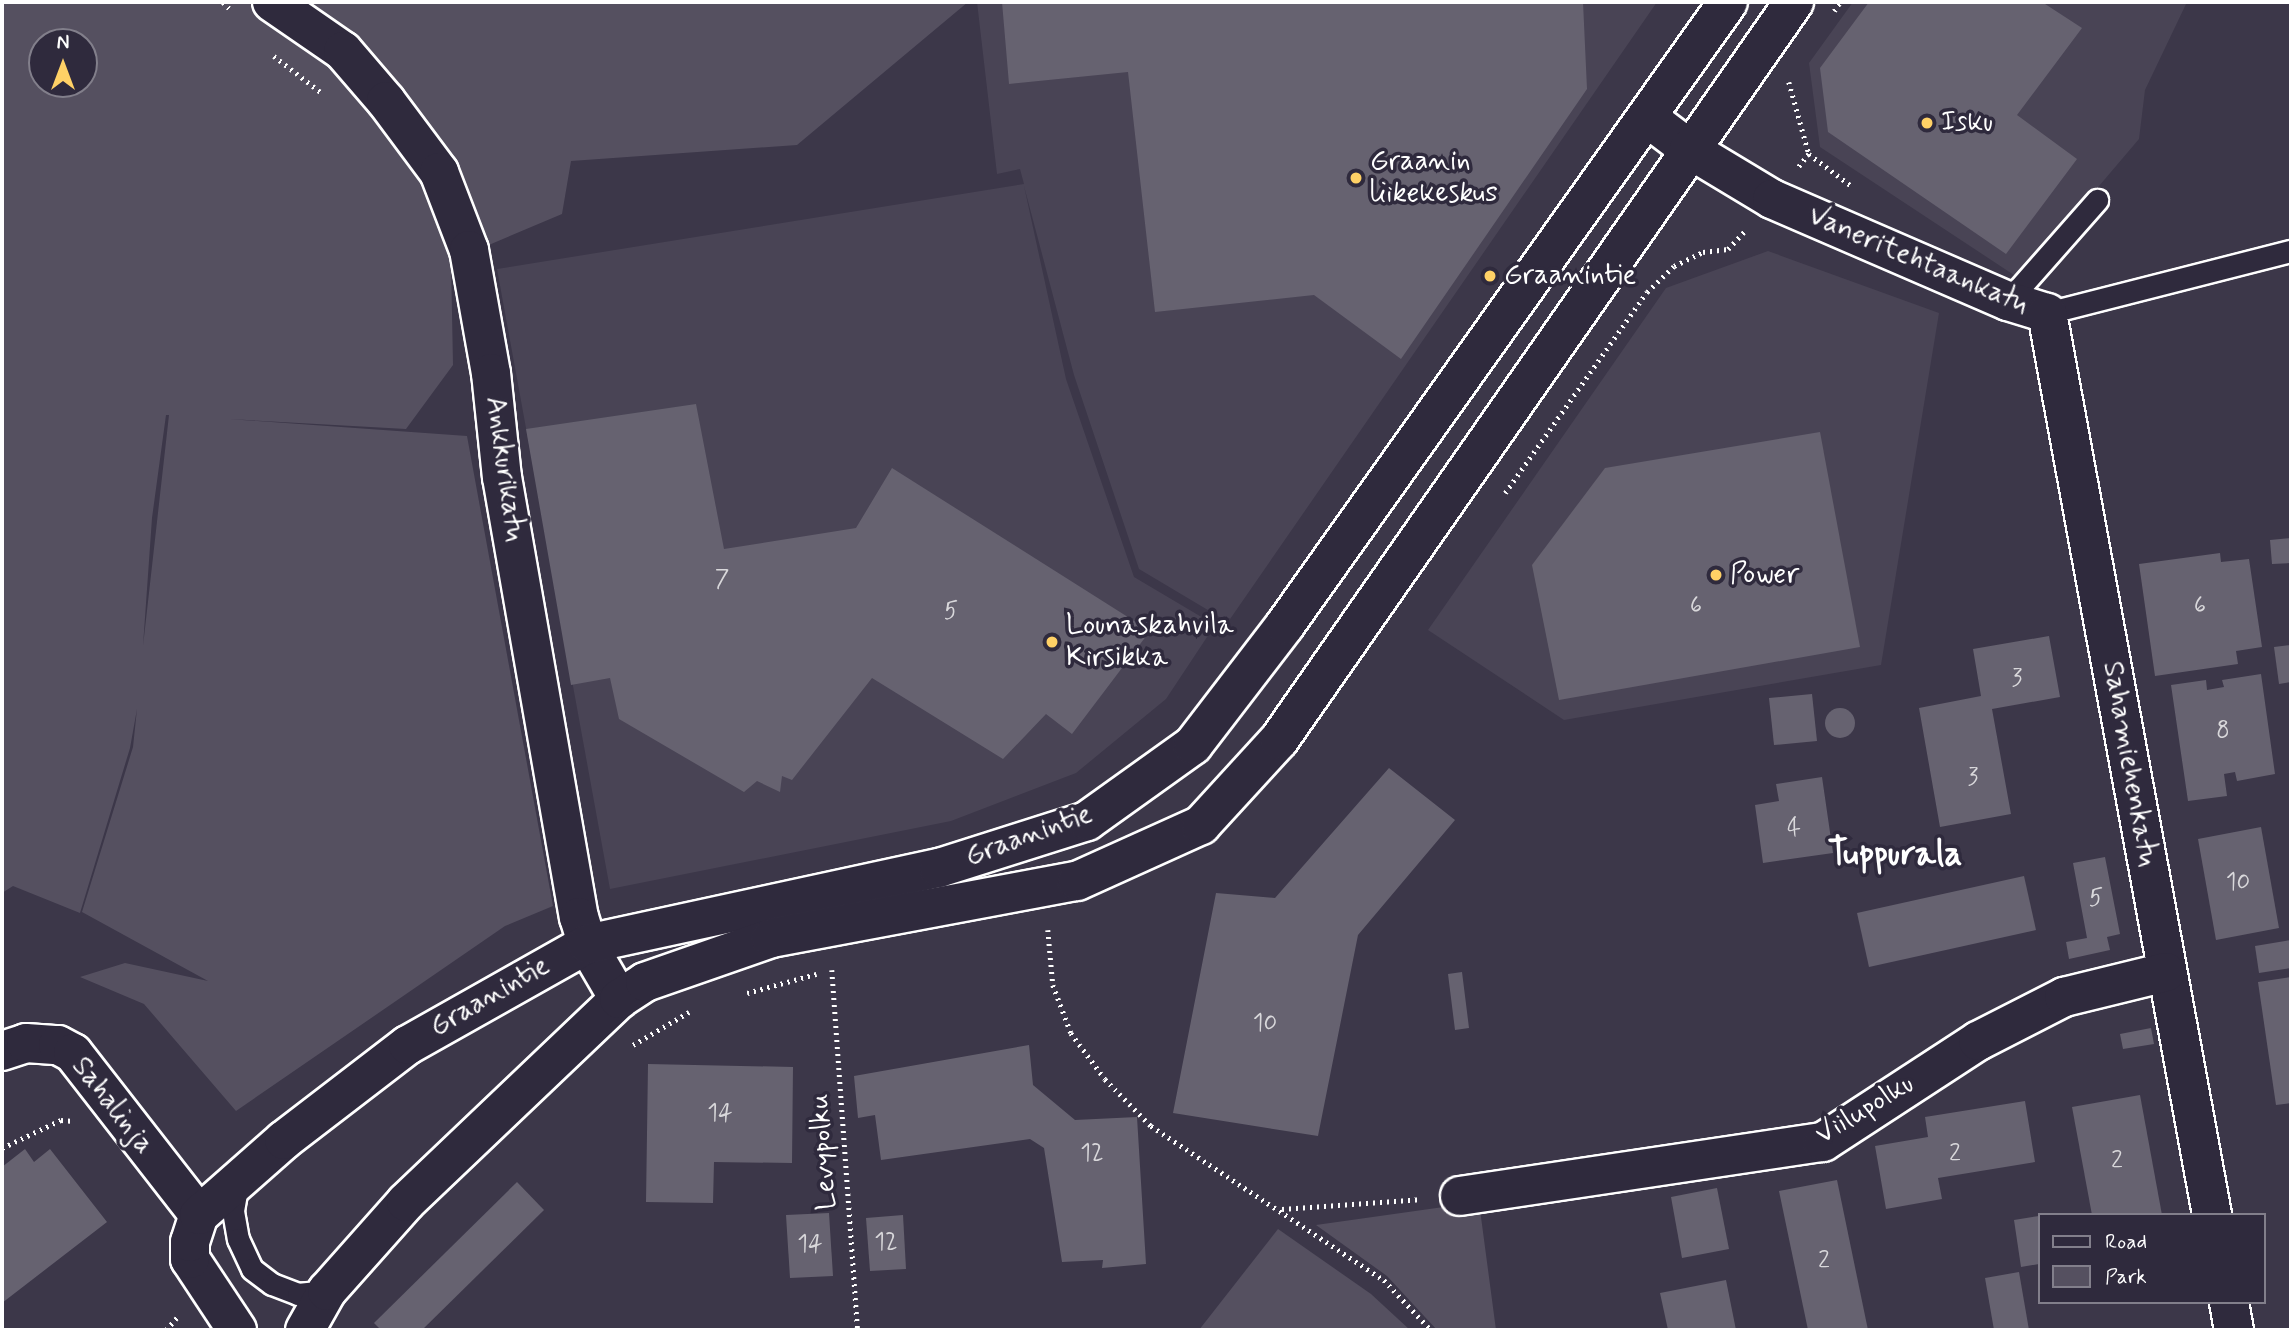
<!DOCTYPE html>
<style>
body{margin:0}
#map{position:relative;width:2293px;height:1332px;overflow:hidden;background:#3c3749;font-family:Mynerve,sans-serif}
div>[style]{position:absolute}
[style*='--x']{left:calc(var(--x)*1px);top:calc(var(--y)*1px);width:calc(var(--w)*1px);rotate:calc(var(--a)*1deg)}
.built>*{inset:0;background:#494455}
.green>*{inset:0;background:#555060}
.building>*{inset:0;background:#666270}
.round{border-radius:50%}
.path>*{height:4.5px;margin-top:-2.25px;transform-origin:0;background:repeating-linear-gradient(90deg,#fff 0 2px,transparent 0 7px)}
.roads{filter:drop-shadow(2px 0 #fff) drop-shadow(-2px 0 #fff) drop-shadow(0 2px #fff) drop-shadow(0 -2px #fff)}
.service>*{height:21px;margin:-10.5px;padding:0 10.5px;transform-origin:10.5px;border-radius:10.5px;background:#2f2a3d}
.minor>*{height:38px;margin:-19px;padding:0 19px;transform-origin:19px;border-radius:19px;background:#2f2a3d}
.tertiary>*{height:38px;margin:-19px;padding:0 19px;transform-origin:19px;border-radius:19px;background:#2f2a3d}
.dots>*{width:19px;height:19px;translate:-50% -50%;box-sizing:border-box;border:4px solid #2f2a3d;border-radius:50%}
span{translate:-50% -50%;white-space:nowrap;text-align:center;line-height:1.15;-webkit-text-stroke:7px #2f2a3d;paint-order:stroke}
.number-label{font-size:24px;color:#d9d8db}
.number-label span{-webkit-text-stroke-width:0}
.poi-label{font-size:28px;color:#fff}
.left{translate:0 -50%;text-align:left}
.street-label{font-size:28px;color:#fff}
.district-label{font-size:35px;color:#fff;font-weight:700}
.frame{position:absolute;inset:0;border:4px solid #fff;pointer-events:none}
.legend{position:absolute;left:2038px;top:1213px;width:228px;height:91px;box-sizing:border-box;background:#2f2a3d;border:2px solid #827f8b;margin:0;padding:9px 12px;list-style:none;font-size:21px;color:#fff}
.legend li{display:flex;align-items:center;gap:14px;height:35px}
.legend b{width:35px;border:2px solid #827f8b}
.north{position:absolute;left:28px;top:28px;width:70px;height:70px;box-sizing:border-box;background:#2f2a3d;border:2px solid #827f8b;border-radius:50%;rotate:0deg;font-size:19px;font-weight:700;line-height:28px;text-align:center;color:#fff}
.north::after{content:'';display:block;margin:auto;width:24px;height:32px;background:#ffd166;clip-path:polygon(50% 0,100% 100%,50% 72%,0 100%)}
</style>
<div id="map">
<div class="built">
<div style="clip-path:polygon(977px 2px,1657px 2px,1228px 622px,1139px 569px,1074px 375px,1024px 186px,1066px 379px,1134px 577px,1215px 625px,1166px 699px,1076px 773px,951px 821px,610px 889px,497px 269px,1024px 184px,1020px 169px,997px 174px)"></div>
<div style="clip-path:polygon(1853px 2px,2187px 2px,2145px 90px,2139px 139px,2020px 279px,1820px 147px,1809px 63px)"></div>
<div style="clip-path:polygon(1768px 251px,1939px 313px,1881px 665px,1564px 720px,1428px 630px,1666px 288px)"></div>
</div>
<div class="green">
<div style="clip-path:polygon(evenodd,2px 2px,968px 2px,797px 145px,571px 161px,562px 214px,451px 261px,453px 365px,406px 429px,229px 419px,467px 436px,553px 906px,505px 926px,236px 1111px,144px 1004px,80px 977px,125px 963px,208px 981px,82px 912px,133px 747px,137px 709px,130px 748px,80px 913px,13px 886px,2px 893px,2px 2px,42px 42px,84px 42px,84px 84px,42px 84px,42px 42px,2px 2px,166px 415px,169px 415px,143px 646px,152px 518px,166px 415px)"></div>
<div style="clip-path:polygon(1479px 1202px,1496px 1330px,1437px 1330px,1387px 1276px,1316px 1225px)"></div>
<div style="clip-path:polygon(1278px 1229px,1371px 1294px,1410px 1330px,1199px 1330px)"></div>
</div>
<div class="building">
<div style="clip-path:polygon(1002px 2px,1583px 2px,1587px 89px,1401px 359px,1314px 295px,1155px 312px,1128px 72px,1009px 84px)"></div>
<div style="clip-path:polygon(1869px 2px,2042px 2px,2082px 28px,2017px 115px,2077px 159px,2006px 254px,1828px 132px,1820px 68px)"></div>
<div style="clip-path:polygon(696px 404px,724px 549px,856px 528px,892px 468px,1150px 631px,1072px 734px,1046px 714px,1003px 759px,872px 678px,792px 780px,782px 776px,780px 792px,757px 781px,744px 792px,619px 719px,610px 678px,571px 685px,526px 429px)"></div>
<div style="clip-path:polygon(1820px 432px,1860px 647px,1559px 700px,1532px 565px,1605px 468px)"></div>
<div style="clip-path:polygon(2291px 538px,2291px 563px,2272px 564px,2270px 540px)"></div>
<div style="clip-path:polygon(2220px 553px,2221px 562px,2249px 559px,2262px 647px,2236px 651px,2238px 664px,2155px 676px,2139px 564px)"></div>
<div style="clip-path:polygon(2049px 636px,2060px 697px,1992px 709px,2011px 814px,1940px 827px,1919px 708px,1981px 696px,1973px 649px)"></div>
<div style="clip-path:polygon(2291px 645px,2291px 682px,2279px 684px,2274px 647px)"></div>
<div style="clip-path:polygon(2261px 674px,2275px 774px,2237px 781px,2235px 772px,2224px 774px,2227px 796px,2188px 801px,2171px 685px,2206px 680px,2207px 690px,2224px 687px,2222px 680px)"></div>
<div style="clip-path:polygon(1812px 694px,1817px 741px,1774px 745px,1769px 698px)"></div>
<div class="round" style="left:1825px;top:708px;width:30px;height:30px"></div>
<div style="clip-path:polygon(1389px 768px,1455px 820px,1358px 935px,1318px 1136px,1173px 1113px,1216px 893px,1275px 898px)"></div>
<div style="clip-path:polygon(1822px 777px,1833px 853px,1763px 863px,1755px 805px,1779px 801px,1776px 784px)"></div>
<div style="clip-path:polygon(2261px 827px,2279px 928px,2216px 940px,2198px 839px)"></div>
<div style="clip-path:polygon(2105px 857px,2120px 934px,2107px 937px,2110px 950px,2069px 959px,2066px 942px,2087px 938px,2073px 863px)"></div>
<div style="clip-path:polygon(2024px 876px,2036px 930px,1869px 967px,1857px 913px)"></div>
<div style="clip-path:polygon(2291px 940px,2291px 968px,2259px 973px,2255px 946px)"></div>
<div style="clip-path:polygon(1462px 972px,1469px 1028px,1455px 1030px,1448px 974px)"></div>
<div style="clip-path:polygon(2291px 977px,2291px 1103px,2276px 1105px,2258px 982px)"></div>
<div style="clip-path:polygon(2151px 1028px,2154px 1044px,2123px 1049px,2120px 1034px)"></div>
<div style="clip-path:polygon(1029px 1045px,1033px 1085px,1075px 1120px,1137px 1117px,1146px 1264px,1102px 1268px,1103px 1260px,1062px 1262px,1044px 1148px,1030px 1139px,881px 1160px,875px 1115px,858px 1118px,854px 1076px)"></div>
<div style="clip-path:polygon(648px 1064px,793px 1067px,792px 1163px,714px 1162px,713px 1203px,646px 1202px)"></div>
<div style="clip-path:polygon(2140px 1095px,2162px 1215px,2092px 1215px,2072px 1107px)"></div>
<div style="clip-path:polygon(2025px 1101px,2035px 1162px,1938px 1178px,1942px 1199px,1886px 1209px,1875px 1146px,1928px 1137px,1925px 1117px)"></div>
<div style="clip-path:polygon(25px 1149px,34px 1162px,50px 1149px,107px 1222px,2px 1303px,2px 1167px)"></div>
<div style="clip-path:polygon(1837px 1180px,1868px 1330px,1808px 1330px,1779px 1191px)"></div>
<div style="clip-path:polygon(517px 1182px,544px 1210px,422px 1330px,381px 1330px,374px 1323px)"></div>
<div style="clip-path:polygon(1717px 1188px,1729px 1249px,1682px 1258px,1671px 1197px)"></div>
<div style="clip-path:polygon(829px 1213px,833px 1276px,790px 1278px,786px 1215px)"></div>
<div style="clip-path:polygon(903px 1215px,906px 1269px,870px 1271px,866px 1218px)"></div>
<div style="clip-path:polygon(2039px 1216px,2039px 1264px,2021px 1267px,2014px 1220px)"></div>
<div style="clip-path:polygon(2019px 1272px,2029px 1330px,1994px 1330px,1985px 1278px)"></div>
<div style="clip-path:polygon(1726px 1280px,1736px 1330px,1668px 1330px,1660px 1293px)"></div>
</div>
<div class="path">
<div style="--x:223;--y:2;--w:13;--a:45"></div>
<div style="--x:1834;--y:11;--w:11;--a:-56"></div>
<div style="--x:274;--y:56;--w:61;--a:37.6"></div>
<div style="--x:1789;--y:82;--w:75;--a:74.5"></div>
<div style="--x:1809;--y:154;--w:18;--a:128"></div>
<div style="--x:1809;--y:154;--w:55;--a:36.9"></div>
<div style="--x:1505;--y:493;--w:246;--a:-54.8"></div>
<div style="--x:1647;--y:292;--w:37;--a:-44"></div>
<div style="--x:1674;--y:266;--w:32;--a:-26"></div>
<div style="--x:1703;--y:252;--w:25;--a:-7"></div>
<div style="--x:1728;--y:249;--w:25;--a:-47"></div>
<div style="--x:1048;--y:930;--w:55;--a:84.8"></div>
<div style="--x:1053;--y:985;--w:51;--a:69.4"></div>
<div style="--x:1071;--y:1033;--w:57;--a:53.5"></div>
<div style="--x:1105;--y:1079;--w:66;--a:45.6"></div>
<div style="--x:1151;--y:1126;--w:279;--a:33.5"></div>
<div style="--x:1384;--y:1280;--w:69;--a:46.8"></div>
<div style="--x:832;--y:970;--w:361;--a:85.9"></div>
<div style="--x:747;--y:993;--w:72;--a:-15.4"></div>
<div style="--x:633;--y:1045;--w:65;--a:-30.5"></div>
<div style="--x:2;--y:1148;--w:65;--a:-25.4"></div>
<div style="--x:61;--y:1120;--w:13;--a:4"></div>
<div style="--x:1282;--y:1209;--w:138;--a:-4.1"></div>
<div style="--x:166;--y:1330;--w:20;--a:-49"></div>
</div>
<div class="roads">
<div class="service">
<div style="--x:2008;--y:301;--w:135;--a:-48.6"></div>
<div style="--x:2047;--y:313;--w:252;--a:-14.3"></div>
<div style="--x:238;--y:1182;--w:29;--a:100"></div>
<div style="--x:233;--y:1211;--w:28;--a:80"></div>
<div style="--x:238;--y:1239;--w:33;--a:65"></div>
<div style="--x:252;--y:1269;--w:25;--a:37"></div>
<div style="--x:272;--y:1284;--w:28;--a:21"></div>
<div style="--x:298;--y:1294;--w:29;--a:-6"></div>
</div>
<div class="minor">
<div style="--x:272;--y:2;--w:86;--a:34.6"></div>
<div style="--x:343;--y:51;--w:66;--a:49.3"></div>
<div style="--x:386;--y:101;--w:89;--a:53.3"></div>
<div style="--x:439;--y:172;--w:84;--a:69"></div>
<div style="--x:469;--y:250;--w:125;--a:79.9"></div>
<div style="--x:491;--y:373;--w:105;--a:84"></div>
<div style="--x:502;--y:477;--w:447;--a:80.1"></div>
<div style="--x:579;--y:917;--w:28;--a:73"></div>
<div style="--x:587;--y:944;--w:64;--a:59.8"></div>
<div style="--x:1648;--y:118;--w:51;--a:37.1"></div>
<div style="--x:1689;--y:149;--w:97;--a:31.1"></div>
<div style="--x:1772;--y:199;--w:257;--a:23.4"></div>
<div style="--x:2008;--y:301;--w:41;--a:17.1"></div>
<div style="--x:2047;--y:313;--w:917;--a:79.63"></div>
<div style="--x:2;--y:1051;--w:25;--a:-18"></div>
<div style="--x:26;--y:1043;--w:32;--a:4"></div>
<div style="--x:58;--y:1045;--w:17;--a:28"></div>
<div style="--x:73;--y:1053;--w:205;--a:52.1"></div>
<div style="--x:1460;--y:1196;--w:367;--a:-8.5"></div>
<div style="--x:1823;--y:1142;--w:185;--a:-33.1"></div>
<div style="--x:1978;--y:1041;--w:97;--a:-27.1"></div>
<div style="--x:2064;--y:997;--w:105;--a:-13.8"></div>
<div style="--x:2229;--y:1302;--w:28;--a:80"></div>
</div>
<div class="tertiary">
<div style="--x:237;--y:1330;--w:85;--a:-123.5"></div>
<div style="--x:190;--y:1259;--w:17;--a:-90"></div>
<div style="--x:190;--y:1242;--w:28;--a:-72"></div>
<div style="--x:199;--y:1215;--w:113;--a:-41.4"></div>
<div style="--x:284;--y:1140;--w:156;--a:-37.5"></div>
<div style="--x:408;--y:1045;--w:206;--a:-29.4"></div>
<div style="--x:587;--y:944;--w:360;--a:-12.2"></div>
<div style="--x:939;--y:868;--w:155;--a:-17.6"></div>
<div style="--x:1087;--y:821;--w:130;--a:-35.6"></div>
<div style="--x:1193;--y:745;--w:151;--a:-52.5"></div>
<div style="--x:1285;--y:625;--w:764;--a:-54.58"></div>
<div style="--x:305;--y:1330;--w:45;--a:-60.6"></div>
<div style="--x:327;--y:1291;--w:119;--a:-48.4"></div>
<div style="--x:406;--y:1202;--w:294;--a:-43.6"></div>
<div style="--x:619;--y:999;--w:31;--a:-33"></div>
<div style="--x:645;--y:982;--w:133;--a:-19.2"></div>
<div style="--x:771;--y:938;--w:311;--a:-10.6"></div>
<div style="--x:1077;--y:881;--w:136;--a:-24.3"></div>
<div style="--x:1201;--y:825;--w:115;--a:-47.5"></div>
<div style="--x:1279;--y:740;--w:900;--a:-55.09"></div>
</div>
</div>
<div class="dots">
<div style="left:1927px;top:123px;background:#ffd166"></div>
<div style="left:1356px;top:178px;background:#ffd166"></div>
<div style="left:1490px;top:276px;background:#ffd166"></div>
<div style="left:1716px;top:575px;background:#ffd166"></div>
<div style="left:1052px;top:642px;background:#ffd166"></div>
</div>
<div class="number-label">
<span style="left:722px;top:580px">7</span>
<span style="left:1696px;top:606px">6</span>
<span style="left:2200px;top:606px">6</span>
<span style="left:951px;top:612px">5</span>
<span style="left:2017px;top:679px">3</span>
<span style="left:2223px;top:731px">8</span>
<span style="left:1973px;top:778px">3</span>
<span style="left:1794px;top:829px">4</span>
<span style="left:2238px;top:883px">10</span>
<span style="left:2096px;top:899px">5</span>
<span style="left:1265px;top:1024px">10</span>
<span style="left:720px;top:1114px">14</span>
<span style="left:1092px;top:1154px">12</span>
<span style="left:1955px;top:1154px">2</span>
<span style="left:2117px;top:1161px">2</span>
<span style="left:886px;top:1243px">12</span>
<span style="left:810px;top:1245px">14</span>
<span style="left:1824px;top:1261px">2</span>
</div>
<div class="poi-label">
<span class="left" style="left:1941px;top:123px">Isku</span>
<span class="left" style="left:1370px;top:178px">Graanin<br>liikekeskus</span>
<span class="left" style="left:1504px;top:276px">Graanintie</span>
<span class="left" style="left:1730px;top:575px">Power</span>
<span class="left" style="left:1066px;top:642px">Lounaskahvila<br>Kirsikka</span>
</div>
<div class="street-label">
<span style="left:1918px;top:261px;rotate:23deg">Vaneritehtaankatu</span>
<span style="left:504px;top:469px;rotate:82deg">Ankkurikatu</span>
<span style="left:2129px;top:764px;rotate:80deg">Sahamiehenkatu</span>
<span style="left:1029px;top:836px;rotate:-20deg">Graanintie</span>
<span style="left:490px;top:997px;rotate:-30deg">Graanintie</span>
<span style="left:112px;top:1106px;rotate:52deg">Sahalinja</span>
<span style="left:1865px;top:1110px;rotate:-31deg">Viilupolku</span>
<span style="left:824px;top:1152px;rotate:-94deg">Levypolku</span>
</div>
<div class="district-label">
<span style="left:1895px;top:854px">Tuppurala</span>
</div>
<div class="frame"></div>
<ul class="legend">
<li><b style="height:9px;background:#2f2a3d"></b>Road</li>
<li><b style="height:19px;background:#555060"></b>Park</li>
</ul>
<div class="north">N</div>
</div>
